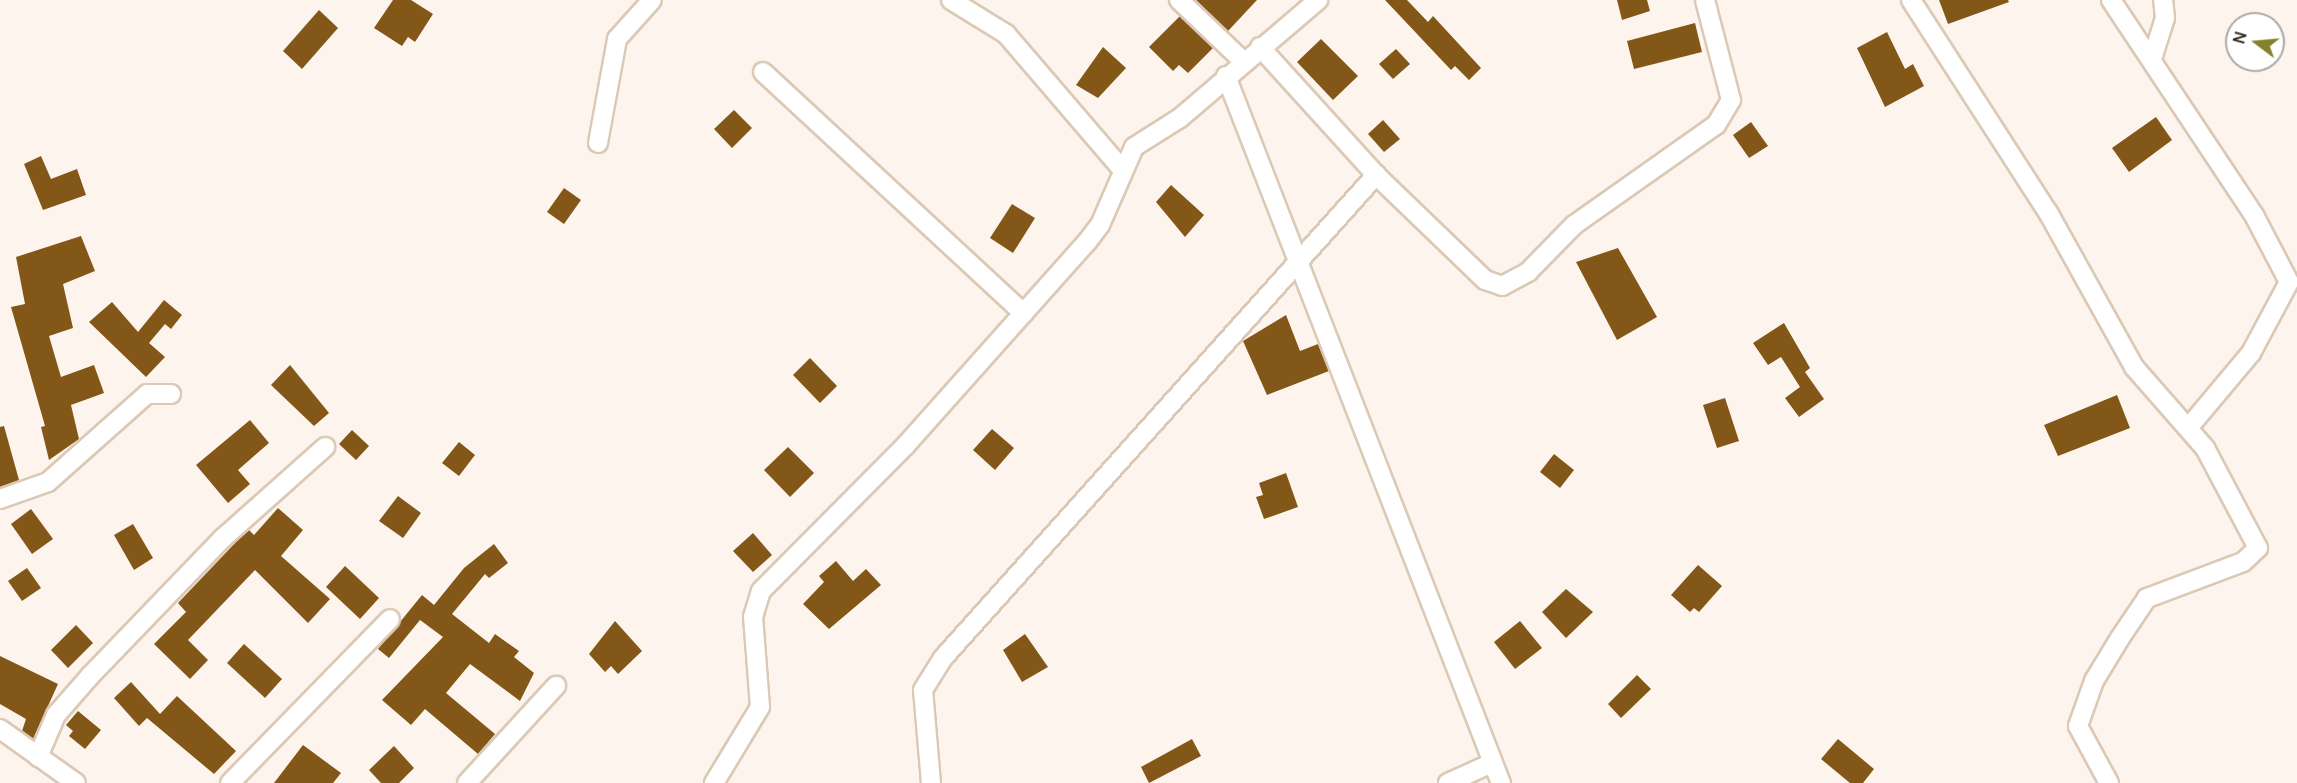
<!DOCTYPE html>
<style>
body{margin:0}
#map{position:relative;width:2297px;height:783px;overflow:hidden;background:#fdf5ed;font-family:Manrope,sans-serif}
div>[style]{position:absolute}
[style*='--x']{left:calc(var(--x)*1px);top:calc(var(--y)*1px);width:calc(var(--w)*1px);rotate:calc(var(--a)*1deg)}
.building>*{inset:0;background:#835718}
.roads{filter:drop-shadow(2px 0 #dbc9b5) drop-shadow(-2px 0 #dbc9b5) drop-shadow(0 2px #dbc9b5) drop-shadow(0 -2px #dbc9b5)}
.street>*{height:18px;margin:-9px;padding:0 9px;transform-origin:9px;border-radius:9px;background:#fff}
span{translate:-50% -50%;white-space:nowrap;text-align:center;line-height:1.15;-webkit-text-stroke:6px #fff;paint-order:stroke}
.north{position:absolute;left:2225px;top:12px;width:60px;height:60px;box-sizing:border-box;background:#fff;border:2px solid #aca9a7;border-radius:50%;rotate:286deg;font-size:16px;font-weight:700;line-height:24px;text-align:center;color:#302922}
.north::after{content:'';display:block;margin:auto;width:21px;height:27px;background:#83822b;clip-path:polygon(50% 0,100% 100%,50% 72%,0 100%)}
</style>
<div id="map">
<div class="building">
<div style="clip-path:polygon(393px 0,411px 0,433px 14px,415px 42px,408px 37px,402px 46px,374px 28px)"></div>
<div style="clip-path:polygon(1196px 0,1257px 0,1228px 31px)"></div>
<div style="clip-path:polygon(1385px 0,1407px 0,1428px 22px,1433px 16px,1481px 68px,1469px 80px,1455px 66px,1451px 70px)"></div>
<div style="clip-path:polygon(1617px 0,1647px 0,1650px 11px,1622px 20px)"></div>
<div style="clip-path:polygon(1939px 0,2008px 0,2009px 2px,1948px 24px)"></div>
<div style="clip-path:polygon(319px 10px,338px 28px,302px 69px,283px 51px)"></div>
<div style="clip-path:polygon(1180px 16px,1213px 48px,1188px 73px,1179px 65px,1173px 71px,1149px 47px)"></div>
<div style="clip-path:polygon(1695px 23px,1702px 52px,1634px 69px,1627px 41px)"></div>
<div style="clip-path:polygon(1887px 32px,1905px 69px,1913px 64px,1924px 86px,1885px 107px,1857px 48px)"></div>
<div style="clip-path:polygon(1321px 39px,1358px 76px,1333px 100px,1297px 62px)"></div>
<div style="clip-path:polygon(1103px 47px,1126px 68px,1098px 98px,1076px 85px)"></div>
<div style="clip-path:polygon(1396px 49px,1410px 64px,1393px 79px,1379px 64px)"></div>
<div style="clip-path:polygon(734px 110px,752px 128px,732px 148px,714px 129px)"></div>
<div style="clip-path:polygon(2156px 117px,2172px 140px,2129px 172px,2112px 148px)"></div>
<div style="clip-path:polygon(1383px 120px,1400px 139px,1384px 152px,1368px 134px)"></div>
<div style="clip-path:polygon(1751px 122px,1768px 146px,1749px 158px,1733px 135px)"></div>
<div style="clip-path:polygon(41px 156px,51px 179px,77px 169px,86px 195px,43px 210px,24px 164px)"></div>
<div style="clip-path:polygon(1171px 185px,1204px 215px,1185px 237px,1156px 202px)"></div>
<div style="clip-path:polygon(564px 188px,581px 200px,564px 224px,547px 212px)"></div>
<div style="clip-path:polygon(1012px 204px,1035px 218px,1013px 253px,990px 238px)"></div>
<div style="clip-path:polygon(81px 236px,95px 271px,63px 284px,73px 328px,49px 336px,61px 377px,94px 365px,104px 393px,71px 405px,79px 439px,49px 460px,41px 427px,45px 426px,11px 307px,25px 304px,16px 257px)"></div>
<div style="clip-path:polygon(1618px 248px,1657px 317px,1617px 340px,1576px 262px)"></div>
<div style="clip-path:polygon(164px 300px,182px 315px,171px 329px,165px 324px,149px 343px,165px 357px,146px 377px,89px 322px,112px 302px,138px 332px)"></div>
<div style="clip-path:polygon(1286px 315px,1300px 351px,1318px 344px,1329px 371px,1267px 395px,1243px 341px)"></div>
<div style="clip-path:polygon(1784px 323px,1810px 368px,1805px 372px,1824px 399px,1799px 417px,1785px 398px,1800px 387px,1781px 357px,1768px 365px,1753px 343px)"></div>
<div style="clip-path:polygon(810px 358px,837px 386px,820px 403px,793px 375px)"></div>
<div style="clip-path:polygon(290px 365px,329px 413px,314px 426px,271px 385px)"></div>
<div style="clip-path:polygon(2117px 395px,2130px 428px,2058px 456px,2044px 425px)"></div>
<div style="clip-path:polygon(1725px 398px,1739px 441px,1717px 448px,1703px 405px)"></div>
<div style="clip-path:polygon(250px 420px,269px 443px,238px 470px,250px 484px,228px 503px,196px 465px)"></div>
<div style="clip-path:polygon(4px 426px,19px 480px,0 487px,0 427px)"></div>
<div style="clip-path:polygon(992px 429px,1014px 448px,995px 470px,973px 450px)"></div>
<div style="clip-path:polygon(352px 430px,369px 446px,356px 460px,339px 444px)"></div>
<div style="clip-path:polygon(459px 442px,475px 455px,459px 476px,442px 463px)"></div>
<div style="clip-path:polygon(788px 447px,814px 473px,790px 497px,764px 470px)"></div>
<div style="clip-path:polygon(1554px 454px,1574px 470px,1560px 488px,1540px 472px)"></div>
<div style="clip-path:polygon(1286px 473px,1298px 507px,1264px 519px,1256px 497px,1263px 495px,1259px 483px)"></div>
<div style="clip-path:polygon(398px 496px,421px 513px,403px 538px,379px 521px)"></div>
<div style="clip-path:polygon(278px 508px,303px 530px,281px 556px,330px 599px,308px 623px,255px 570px,188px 640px,208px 660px,190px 679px,154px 644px,186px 612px,178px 603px,236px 542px,249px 530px,254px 535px)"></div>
<div style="clip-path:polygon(31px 509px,53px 539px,32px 554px,11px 524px)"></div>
<div style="clip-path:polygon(133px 524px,153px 558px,134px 570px,114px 535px)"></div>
<div style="clip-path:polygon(753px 533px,772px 555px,753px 572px,733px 551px)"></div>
<div style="clip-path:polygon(494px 544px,508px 563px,489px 578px,485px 574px,452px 614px,489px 643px,495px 634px,519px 651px,514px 657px,534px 673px,520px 701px,470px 664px,446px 693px,495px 734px,478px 754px,425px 709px,411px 725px,382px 700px,443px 637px,420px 620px,389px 658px,378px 649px,422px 595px,434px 605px,464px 568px)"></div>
<div style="clip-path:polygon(836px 561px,853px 581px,866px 569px,881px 585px,829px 629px,803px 604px,824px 582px,819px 576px)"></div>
<div style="clip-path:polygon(1698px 565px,1722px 586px,1699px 612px,1694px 608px,1690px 612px,1671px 595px)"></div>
<div style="clip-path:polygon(345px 566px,379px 598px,360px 619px,326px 587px)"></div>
<div style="clip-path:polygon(27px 568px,41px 588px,22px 601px,8px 581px)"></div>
<div style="clip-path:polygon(1566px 589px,1593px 612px,1566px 638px,1542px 612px)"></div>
<div style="clip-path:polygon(615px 621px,642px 651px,618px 674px,611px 666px,605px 672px,589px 654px)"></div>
<div style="clip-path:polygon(1520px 621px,1542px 648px,1515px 669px,1494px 642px)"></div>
<div style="clip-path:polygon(76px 625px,93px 643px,68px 668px,51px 650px)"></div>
<div style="clip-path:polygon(1025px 634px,1048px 667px,1022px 682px,1003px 650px)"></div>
<div style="clip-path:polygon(244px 644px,282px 679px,265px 698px,227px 663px)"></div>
<div style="clip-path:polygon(0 656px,58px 684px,33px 739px,22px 731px,26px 719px,0 704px)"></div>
<div style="clip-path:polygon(1637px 675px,1651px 689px,1621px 718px,1608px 704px)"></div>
<div style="clip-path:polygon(131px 682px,160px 714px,177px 696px,236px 751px,214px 774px,147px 718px,139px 726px,114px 698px)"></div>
<div style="clip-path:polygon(78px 711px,101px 730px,85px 749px,69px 736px,73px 731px,66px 725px)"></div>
<div style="clip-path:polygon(1192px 739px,1201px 756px,1149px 783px,1141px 767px)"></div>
<div style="clip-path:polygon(1838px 739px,1874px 769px,1863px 783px,1850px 783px,1821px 759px)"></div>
<div style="clip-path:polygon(303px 745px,341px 773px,333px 783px,274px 783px)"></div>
<div style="clip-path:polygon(394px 746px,414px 768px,399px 783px,381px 783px,369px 770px)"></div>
</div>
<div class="roads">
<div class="street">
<div style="--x:951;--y:0;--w:65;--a:31.7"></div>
<div style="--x:1006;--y:34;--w:177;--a:49.4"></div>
<div style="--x:1179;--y:0;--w:88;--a:43.6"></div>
<div style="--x:1911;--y:0;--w:255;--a:57.2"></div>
<div style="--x:2049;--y:214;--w:175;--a:60.9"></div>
<div style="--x:2134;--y:367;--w:108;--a:48.8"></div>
<div style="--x:2205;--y:448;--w:113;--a:62.1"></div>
<div style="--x:2258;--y:548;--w:21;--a:137"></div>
<div style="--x:2243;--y:562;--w:103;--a:159.4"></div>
<div style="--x:2147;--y:598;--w:48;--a:124"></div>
<div style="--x:2120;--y:638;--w:50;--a:121.2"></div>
<div style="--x:2094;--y:681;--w:48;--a:109.6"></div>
<div style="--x:2078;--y:726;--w:65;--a:61.5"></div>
<div style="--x:2111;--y:0;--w:260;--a:56.4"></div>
<div style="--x:2255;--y:217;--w:73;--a:62.4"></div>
<div style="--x:2289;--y:282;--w:81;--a:118.2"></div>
<div style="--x:2251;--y:353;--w:97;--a:130"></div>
<div style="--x:1260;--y:47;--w:173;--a:47.8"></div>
<div style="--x:1376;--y:175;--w:151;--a:43.9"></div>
<div style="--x:1485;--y:280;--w:18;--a:19"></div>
<div style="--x:1502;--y:286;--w:30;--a:-28"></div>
<div style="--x:1528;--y:272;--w:66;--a:-45.6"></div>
<div style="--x:1574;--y:225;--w:174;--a:-35.2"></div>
<div style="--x:1716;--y:125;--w:29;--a:-59"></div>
<div style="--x:1731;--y:100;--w:103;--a:-104.6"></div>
<div style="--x:2152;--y:59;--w:43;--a:-72.4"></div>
<div style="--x:2165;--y:18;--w:18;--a:-96"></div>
<div style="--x:763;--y:72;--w:355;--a:42.8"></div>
<div style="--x:1226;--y:76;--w:759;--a:68.75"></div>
<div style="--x:598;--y:143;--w:106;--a:-79.6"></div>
<div style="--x:617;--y:39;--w:52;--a:-48.1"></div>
<div style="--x:0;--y:499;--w:51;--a:-19.5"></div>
<div style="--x:48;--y:482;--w:132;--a:-41.6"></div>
<div style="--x:147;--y:394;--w:24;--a:0"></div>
<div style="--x:0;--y:729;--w:93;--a:35.4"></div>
<div style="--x:38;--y:757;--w:46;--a:-66.8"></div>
<div style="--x:56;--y:715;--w:52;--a:-48.9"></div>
<div style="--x:90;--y:676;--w:192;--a:-46.1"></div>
<div style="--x:223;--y:538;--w:137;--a:-41.7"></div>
<div style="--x:230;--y:783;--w:229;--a:-45.7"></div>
<div style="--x:467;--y:783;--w:132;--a:-47.5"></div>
<div style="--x:714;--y:783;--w:89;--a:-58.8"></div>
<div style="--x:760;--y:707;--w:90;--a:-94.4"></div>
<div style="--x:753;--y:617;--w:27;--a:-73"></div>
<div style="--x:761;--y:591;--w:204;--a:-45.2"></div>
<div style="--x:905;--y:446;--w:273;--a:-48.3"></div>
<div style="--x:1087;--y:242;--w:21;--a:-53"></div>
<div style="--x:1100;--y:225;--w:85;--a:-66.4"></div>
<div style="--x:1134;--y:147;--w:54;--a:-32.2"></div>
<div style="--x:1180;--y:118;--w:182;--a:-40.5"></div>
<div style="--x:931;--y:783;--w:93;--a:-94.9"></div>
<div style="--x:923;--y:690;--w:38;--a:-58"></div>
<div style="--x:943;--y:658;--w:649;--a:-48.12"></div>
<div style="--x:1448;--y:783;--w:48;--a:-24.4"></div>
</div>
</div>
<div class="north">N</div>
</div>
